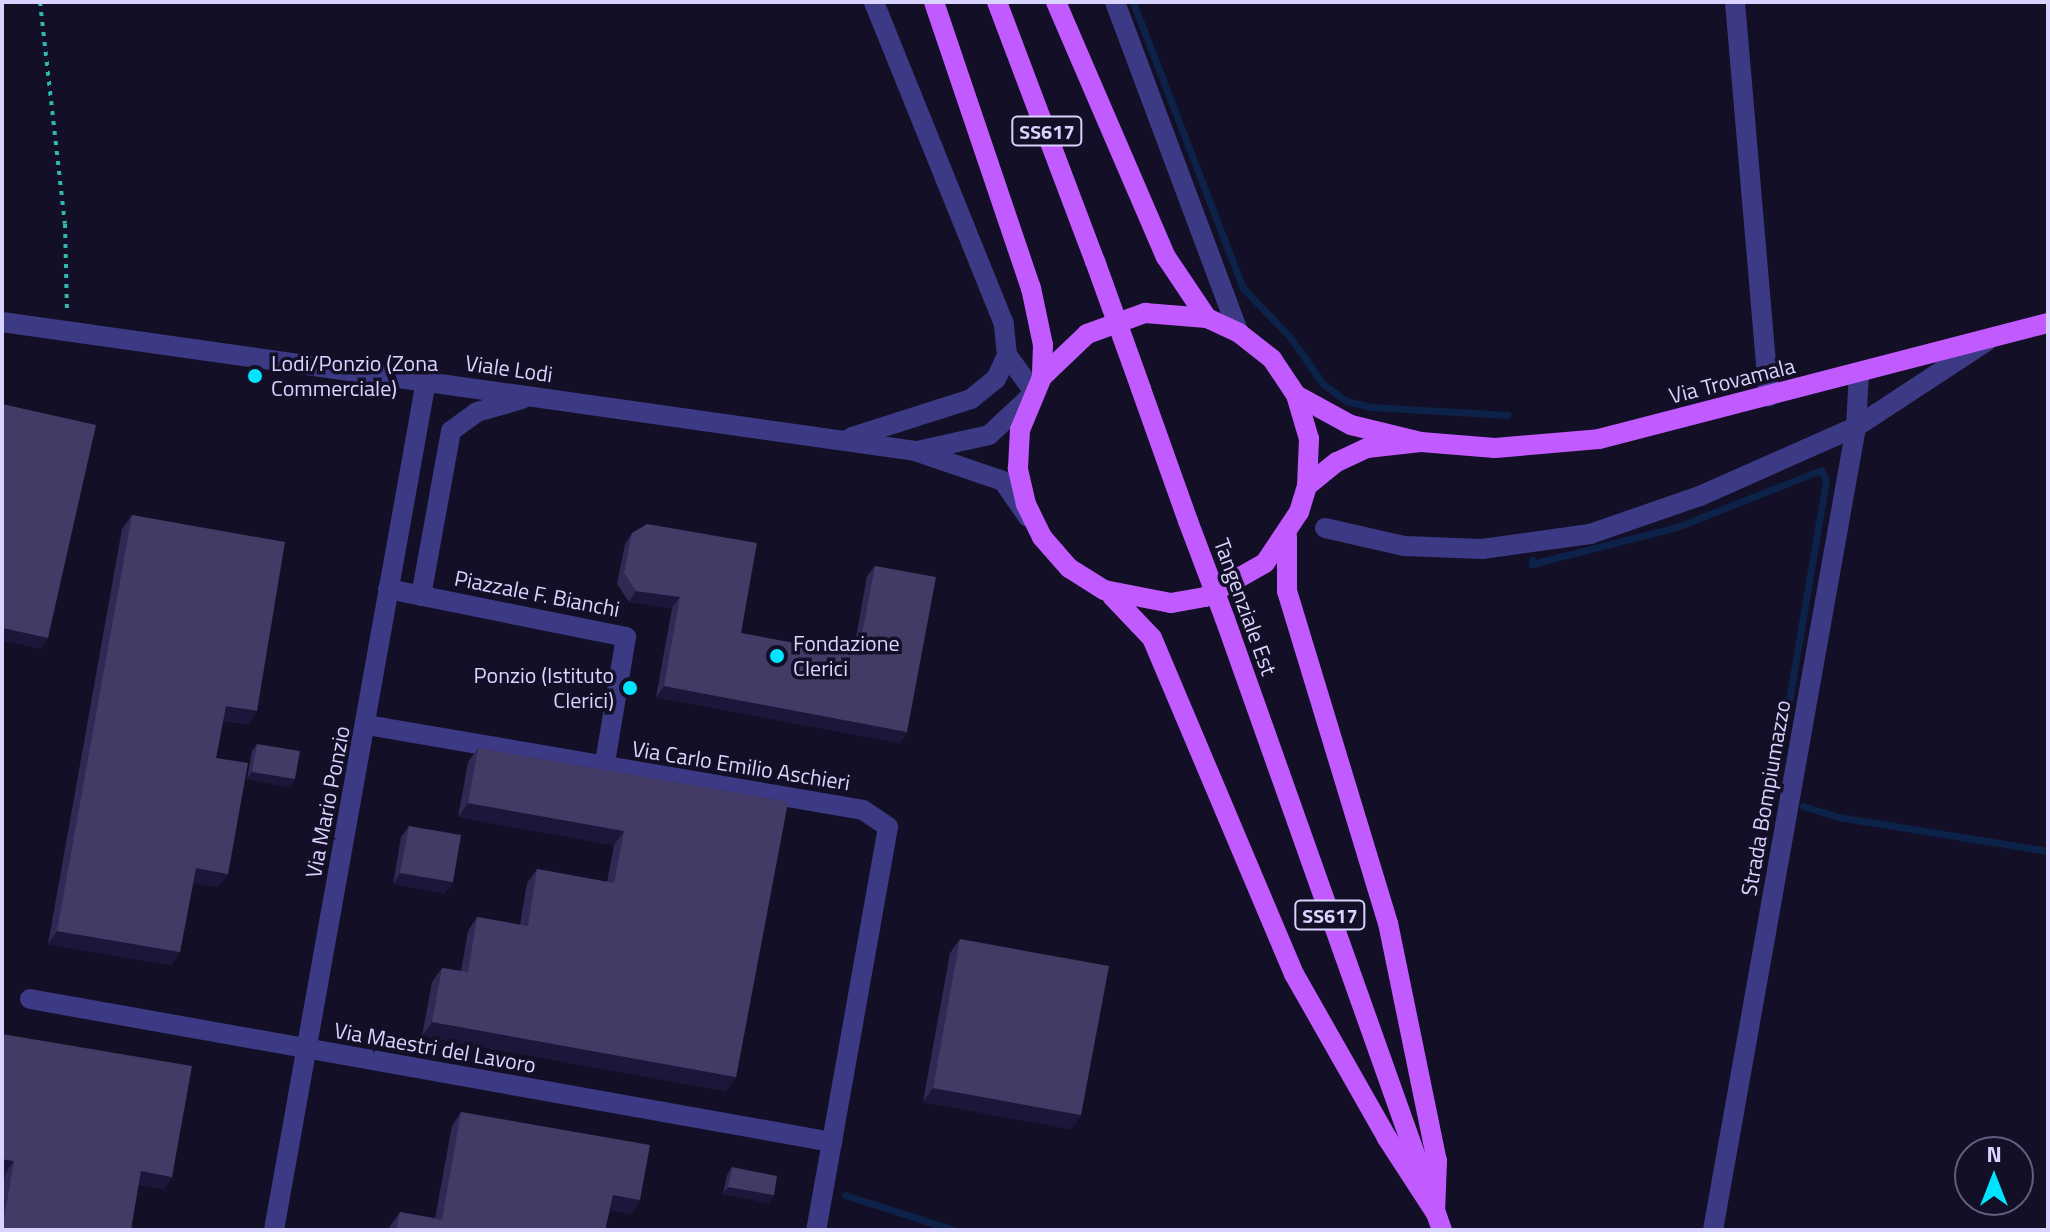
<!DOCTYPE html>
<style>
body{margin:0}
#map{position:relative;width:2050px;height:1232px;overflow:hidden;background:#130f26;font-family:"Titillium Web",sans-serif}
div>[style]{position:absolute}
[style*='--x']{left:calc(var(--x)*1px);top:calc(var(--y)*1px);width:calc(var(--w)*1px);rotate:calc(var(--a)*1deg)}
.stream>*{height:7px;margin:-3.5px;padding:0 3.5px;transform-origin:3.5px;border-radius:3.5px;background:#0c2248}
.path>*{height:4px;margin-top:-2px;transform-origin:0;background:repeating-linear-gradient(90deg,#2fb8b0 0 4px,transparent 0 10px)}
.minor>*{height:20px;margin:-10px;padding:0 10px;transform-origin:10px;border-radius:10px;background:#3d3a85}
.major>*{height:20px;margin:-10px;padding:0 10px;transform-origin:10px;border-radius:10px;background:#c25bff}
.major-bridge>*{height:20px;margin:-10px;padding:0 10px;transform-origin:10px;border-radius:10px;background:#c25bff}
.wall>*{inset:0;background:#312854}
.shaded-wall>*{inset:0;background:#1d163a}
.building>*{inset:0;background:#433a66}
.dots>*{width:22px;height:22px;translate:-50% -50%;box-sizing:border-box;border:4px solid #130f26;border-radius:50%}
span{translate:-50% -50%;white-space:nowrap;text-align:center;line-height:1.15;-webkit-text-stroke:7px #130f26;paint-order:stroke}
.shield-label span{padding:2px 6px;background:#130f26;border:2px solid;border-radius:6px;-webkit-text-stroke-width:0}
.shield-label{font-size:20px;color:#d9d4ff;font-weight:700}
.poi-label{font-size:22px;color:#d9d4ff}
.left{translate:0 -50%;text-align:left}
.right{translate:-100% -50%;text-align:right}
.street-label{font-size:22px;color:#d9d4ff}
.frame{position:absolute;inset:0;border:4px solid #d9d4ff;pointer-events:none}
.north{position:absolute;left:1954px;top:1136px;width:80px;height:80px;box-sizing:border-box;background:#130f26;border:2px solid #625e7d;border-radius:50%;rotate:0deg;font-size:22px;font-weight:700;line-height:32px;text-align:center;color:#d9d4ff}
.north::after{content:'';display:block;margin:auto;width:28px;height:36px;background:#00e5ff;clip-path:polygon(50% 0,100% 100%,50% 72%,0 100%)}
</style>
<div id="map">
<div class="stream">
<div style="--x:1133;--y:2;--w:306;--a:69"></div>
<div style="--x:1243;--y:288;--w:68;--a:46.2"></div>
<div style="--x:1290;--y:337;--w:57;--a:54.9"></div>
<div style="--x:1323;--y:384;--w:29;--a:36"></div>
<div style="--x:1346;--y:401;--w:26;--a:13"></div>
<div style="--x:1371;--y:407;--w:137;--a:3.3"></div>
<div style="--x:1532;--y:560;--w:4;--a:90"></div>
<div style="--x:1532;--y:564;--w:150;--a:-14.3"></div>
<div style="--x:1677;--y:527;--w:155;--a:-21.6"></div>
<div style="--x:1821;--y:470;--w:11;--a:63"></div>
<div style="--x:1826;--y:480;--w:326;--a:99.5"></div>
<div style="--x:1803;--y:806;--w:37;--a:17"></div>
<div style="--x:1838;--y:817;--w:213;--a:9.2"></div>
<div style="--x:845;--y:1195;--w:114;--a:17.8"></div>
</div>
<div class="path">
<div style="--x:40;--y:2;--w:223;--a:83.6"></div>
<div style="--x:65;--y:224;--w:86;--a:88.7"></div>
</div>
<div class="minor">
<div style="--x:1115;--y:2;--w:353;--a:69.5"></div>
<div style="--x:1735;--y:2;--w:396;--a:85.1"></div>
<div style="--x:2;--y:322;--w:922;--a:8.04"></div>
<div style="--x:915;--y:451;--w:93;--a:18.8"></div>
<div style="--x:1003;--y:481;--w:44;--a:55.2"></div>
<div style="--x:1007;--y:355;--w:46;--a:53.9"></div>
<div style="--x:852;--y:437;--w:125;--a:-17.7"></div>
<div style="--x:971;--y:399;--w:32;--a:-39"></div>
<div style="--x:996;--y:379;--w:26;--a:-65"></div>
<div style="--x:1007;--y:355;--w:31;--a:-96"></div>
<div style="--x:1004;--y:324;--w:347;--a:-112"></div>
<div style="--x:917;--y:451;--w:74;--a:-12.5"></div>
<div style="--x:989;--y:435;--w:59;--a:-42.9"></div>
<div style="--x:1325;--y:528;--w:81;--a:12.8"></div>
<div style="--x:1404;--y:546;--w:78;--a:2.2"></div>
<div style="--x:1482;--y:549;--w:109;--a:-7.9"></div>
<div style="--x:1590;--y:534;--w:116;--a:-19.1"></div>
<div style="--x:1700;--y:496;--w:171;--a:-23.9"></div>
<div style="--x:1856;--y:427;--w:157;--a:-33.3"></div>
<div style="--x:388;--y:589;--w:243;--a:11.4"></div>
<div style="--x:626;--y:637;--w:134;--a:99.5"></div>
<div style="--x:421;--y:596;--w:168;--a:-79.7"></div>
<div style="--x:451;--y:431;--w:32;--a:-36"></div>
<div style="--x:477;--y:412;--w:47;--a:-16.1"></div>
<div style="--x:367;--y:725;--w:503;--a:9.72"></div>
<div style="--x:863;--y:810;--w:30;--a:34"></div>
<div style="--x:888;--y:827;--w:409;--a:100.1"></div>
<div style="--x:30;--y:999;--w:815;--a:10.11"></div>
<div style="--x:274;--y:1230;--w:862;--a:-79.85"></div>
<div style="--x:1713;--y:1230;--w:816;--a:-79.9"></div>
<div style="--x:1856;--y:427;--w:53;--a:-86.8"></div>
</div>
<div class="major">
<div style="--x:934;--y:2;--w:302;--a:71.3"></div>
<div style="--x:1031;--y:288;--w:58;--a:78.1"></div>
<div style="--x:1043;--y:345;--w:32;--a:92"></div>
<div style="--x:997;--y:2;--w:277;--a:69.3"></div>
<div style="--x:1056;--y:2;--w:278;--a:66.7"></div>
<div style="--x:1166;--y:257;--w:73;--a:56.1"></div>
<div style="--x:1141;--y:389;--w:140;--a:70.4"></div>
<div style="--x:1296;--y:395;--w:46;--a:73.5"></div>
<div style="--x:1309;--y:439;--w:47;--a:92.4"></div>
<div style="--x:1307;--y:486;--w:27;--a:107"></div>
<div style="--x:1299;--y:512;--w:61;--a:123.7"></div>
<div style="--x:1265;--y:563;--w:69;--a:150.5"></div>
<div style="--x:1205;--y:597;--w:35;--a:170"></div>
<div style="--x:1171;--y:603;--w:68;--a:-169"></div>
<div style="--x:1104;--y:590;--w:41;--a:-147.8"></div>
<div style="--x:1069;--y:568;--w:41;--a:-131.1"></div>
<div style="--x:1042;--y:537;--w:37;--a:-116"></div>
<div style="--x:1026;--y:504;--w:37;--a:-103"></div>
<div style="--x:1018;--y:468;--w:38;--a:-87"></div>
<div style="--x:1020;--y:430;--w:57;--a:-67.5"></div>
<div style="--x:1042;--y:377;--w:62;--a:-43.7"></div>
<div style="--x:1087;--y:334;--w:62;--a:-19.9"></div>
<div style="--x:1145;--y:313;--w:62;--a:4.6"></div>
<div style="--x:1207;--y:318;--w:35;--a:25"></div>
<div style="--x:1239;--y:333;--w:42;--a:38.2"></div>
<div style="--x:1272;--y:359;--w:43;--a:56.3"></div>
<div style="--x:1296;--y:395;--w:63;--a:28.6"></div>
<div style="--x:1351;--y:425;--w:72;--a:13.7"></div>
<div style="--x:1307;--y:486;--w:38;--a:-39"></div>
<div style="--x:1337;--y:462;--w:33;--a:-25"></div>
<div style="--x:1367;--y:448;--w:54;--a:-6.3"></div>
<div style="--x:1421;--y:442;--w:74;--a:4.6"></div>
<div style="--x:1495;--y:448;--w:104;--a:-4.9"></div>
<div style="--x:1599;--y:439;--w:464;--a:-14.5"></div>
<div style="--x:1287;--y:536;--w:55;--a:90"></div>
<div style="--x:1287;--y:591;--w:347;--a:73.1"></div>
<div style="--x:1388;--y:923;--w:243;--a:78.4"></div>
<div style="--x:1437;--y:1161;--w:51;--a:92.2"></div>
<div style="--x:1112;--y:596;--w:58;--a:46.4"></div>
<div style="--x:1152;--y:638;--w:365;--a:67.1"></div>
<div style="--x:1294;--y:974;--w:189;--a:60.4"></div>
<div style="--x:1387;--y:1138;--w:88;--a:57"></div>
<div style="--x:1225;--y:619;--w:648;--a:70.45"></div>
</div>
<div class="major-bridge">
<div style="--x:1095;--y:261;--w:136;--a:70.2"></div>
<div style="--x:1188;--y:521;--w:105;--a:69.3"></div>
</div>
<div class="wall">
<div style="clip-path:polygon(132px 515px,248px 724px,223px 721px,216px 758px,228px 874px,218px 887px,193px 883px,180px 952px,171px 965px,48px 944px,122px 529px)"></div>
<div style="clip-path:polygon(632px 533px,741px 633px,853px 654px,867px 576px,875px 566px,907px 732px,900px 743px,656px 697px,672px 608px,629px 602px,617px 584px,625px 544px)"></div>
<div style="clip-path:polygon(257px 744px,295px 779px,290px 787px,247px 779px,252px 751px)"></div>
<div style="clip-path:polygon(478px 748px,788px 802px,736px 1077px,726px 1091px,422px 1036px,432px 982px,442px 968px,461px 971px,468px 931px,477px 917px,520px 925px,527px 883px,537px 869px,607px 882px,614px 845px,458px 817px,468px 762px)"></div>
<div style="clip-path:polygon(409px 826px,453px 882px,445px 893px,393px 884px,401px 837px)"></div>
<div style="clip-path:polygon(960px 939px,1081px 1115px,1071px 1129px,923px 1102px,950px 953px)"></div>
<div style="clip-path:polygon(2px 1034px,172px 1177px,164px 1189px,138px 1185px,2px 1230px,2px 1191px,5px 1174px,2px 1173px)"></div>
<div style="clip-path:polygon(461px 1112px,640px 1200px,631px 1214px,610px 1210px,605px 1230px,389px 1230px,390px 1226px,400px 1212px,435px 1218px,452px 1126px)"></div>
<div style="clip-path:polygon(732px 1167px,774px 1195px,769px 1203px,723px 1194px,727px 1175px)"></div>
</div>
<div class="shaded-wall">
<div style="clip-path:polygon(636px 591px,680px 597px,672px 608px,629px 602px)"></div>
<div style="clip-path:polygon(2px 628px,48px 638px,41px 649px,2px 641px)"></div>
<div style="clip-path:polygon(664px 686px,907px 732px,900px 743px,656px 697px)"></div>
<div style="clip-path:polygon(226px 706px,257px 711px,248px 724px,216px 720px)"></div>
<div style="clip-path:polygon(252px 772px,295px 779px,290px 787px,247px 779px)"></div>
<div style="clip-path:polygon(468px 803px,624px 831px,614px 845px,458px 817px)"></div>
<div style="clip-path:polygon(196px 868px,228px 874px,218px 887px,186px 882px)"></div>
<div style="clip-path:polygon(400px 873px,453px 882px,445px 893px,393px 884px)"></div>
<div style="clip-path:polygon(57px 931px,180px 952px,171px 965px,48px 944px)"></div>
<div style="clip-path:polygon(432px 1022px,736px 1077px,726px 1091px,422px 1036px)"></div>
<div style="clip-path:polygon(933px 1088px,1081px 1115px,1071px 1129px,923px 1102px)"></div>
<div style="clip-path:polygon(2px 1159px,14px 1161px,5px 1174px,2px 1173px)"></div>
<div style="clip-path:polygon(141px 1171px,172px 1177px,164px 1189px,132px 1184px)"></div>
<div style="clip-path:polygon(728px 1187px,774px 1195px,769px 1203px,723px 1194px)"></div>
<div style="clip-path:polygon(613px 1195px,640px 1200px,631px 1214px,603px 1209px)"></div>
</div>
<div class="building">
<div style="clip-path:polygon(2px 404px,96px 425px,48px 638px,2px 628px)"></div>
<div style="clip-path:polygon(132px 515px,285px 542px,257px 711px,226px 706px,216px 758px,248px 763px,228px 874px,196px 868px,180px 952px,57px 931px)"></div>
<div style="clip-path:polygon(647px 524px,757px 543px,741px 633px,858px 655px,875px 566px,936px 577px,907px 732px,664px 686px,680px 597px,636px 591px,624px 573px,632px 533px)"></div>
<div style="clip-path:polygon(257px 744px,300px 751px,295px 779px,252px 772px)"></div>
<div style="clip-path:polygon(478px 748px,788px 802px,736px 1077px,432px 1022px,442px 968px,468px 972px,477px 917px,528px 926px,537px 869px,614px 883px,624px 831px,468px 803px)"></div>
<div style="clip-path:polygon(409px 826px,461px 835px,453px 882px,400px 873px)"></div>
<div style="clip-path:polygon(960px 939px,1109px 966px,1081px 1115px,933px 1088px)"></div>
<div style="clip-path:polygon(2px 1034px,192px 1066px,172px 1177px,141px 1171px,131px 1230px,2px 1230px,14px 1161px,2px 1159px)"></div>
<div style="clip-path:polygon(461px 1112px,650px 1145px,640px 1200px,613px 1195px,605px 1230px,396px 1230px,400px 1212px,442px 1220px)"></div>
<div style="clip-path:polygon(732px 1167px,777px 1176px,774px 1195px,728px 1187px)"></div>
</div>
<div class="dots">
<div style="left:255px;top:376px;background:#00e5ff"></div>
<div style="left:777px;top:656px;background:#00e5ff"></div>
<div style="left:630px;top:688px;background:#00e5ff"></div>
</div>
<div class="shield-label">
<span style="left:1047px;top:131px">SS617</span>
<span style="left:1330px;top:915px">SS617</span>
</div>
<div class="poi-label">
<span class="left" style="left:271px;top:376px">Lodi/Ponzio (Zona<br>Commerciale)</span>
<span class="left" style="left:793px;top:656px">Fondazione<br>Clerici</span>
<span class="right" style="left:614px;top:688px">Ponzio (Istituto<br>Clerici)</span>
</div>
<div class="street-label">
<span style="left:509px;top:369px;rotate:8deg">Viale Lodi</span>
<span style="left:1732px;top:381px;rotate:-14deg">Via Trovamala</span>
<span style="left:537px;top:594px;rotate:11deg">Piazzale F. Bianchi</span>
<span style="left:1245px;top:607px;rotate:70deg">Tangenziale Est</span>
<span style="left:741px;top:766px;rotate:9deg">Via Carlo Emilio Aschieri</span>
<span style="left:1766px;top:798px;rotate:-80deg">Strada Bompiumazzo</span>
<span style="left:328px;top:802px;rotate:-79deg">Via Mario Ponzio</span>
<span style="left:435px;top:1048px;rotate:10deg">Via Maestri del Lavoro</span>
</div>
<div class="frame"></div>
<div class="north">N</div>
</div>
